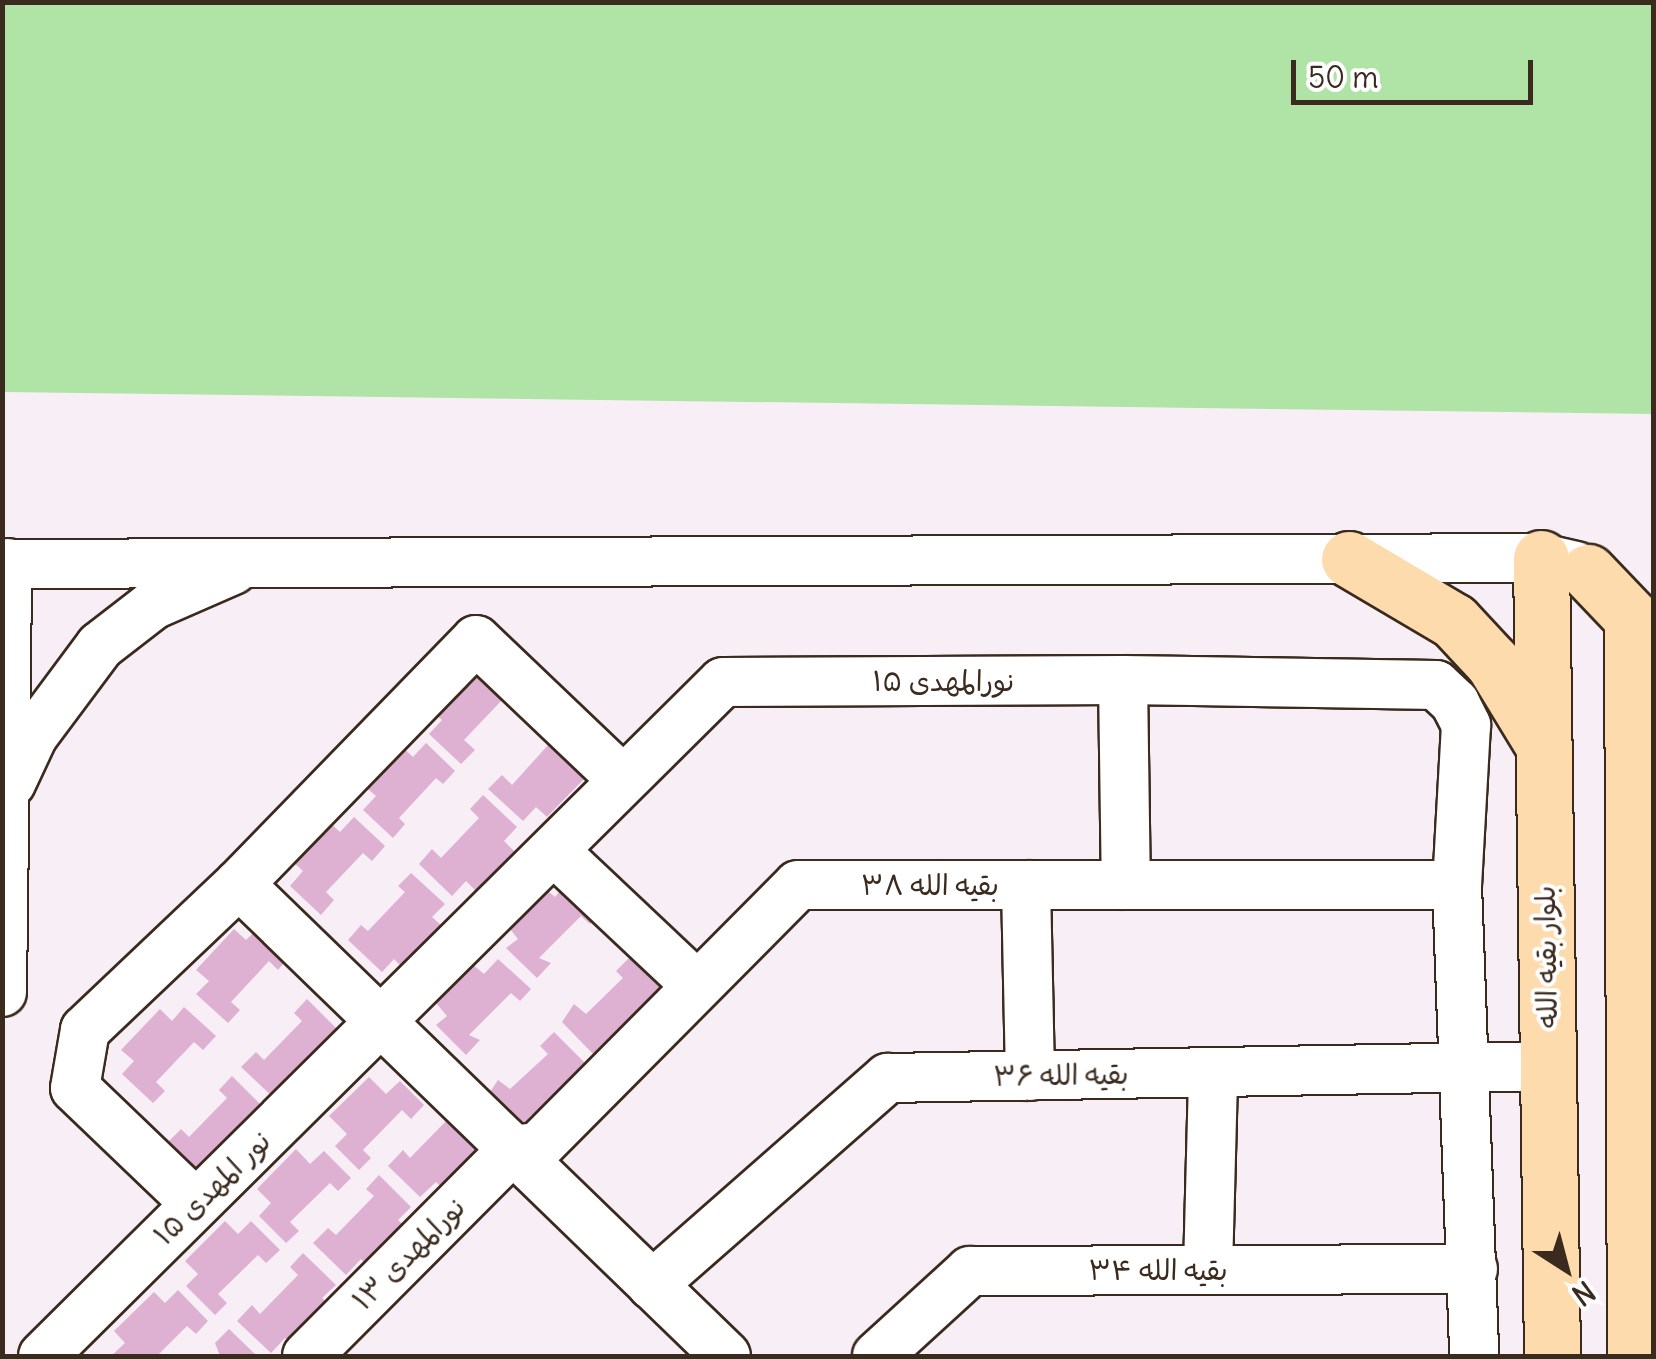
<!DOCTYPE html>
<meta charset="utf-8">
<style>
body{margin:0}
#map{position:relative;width:1656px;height:1359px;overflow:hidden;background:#f8eff6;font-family:Delius,"Playpen Sans Arabic",sans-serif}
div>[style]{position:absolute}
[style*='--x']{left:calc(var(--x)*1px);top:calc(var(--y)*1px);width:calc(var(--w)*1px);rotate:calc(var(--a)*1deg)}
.green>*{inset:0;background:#afe4a6}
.building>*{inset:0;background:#deb0d2}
.roads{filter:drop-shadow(2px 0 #3b2a1e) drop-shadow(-2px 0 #3b2a1e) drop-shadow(0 2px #3b2a1e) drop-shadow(0 -2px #3b2a1e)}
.minor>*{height:48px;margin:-24px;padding:0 24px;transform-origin:24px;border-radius:24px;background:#fff}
.major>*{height:55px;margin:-27.5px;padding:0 27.5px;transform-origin:27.5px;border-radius:27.5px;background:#fedbac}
span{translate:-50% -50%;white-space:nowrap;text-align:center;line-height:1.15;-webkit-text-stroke:8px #fff;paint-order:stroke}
.street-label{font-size:28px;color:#3b2a1e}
.frame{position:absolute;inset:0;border:5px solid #3b2a1e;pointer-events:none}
.north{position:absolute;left:1516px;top:1219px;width:100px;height:100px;-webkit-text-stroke:8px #fff;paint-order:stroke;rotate:144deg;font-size:28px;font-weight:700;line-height:40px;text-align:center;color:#3b2a1e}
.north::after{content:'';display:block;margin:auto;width:35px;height:45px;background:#3b2a1e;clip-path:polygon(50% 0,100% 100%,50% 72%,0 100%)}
.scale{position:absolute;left:1291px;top:60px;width:242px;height:45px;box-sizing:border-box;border:5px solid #3b2a1e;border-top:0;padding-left:12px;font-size:30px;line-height:35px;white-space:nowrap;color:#3b2a1e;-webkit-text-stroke:8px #fff;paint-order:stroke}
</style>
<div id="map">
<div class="green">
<div style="clip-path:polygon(3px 2px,1653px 3px,1653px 414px,3px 392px)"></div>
</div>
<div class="building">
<div style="clip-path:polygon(491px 666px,524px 697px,512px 710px,502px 700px,464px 740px,475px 750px,461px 764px,429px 734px,442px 720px,431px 710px,469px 670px,479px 679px)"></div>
<div style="clip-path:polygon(553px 720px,587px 752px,573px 766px,585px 778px,547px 817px,536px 807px,523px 821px,488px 789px,502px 775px,512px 785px,549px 744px,539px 735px)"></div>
<div style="clip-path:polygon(426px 743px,455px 771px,443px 784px,436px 778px,399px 818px,405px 824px,393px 838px,363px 810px,376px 796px,362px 784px,399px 744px,413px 757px)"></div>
<div style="clip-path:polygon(483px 795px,517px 827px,504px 841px,515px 852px,477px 892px,466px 881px,452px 896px,419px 864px,432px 849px,441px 858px,479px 818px,470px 809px)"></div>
<div style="clip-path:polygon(354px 817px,385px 846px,372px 861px,363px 853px,326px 892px,334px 900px,321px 915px,290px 886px,303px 871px,291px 860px,328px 821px,340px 832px)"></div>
<div style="clip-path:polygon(411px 873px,445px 904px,432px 917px,444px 928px,405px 970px,394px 959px,382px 972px,348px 940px,361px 925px,368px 931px,405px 892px,398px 886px)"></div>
<div style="clip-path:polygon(568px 881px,601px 911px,590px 924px,581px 916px,539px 958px,551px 963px,537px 978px,506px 948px,518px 939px,507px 925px,542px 886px,555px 897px)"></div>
<div style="clip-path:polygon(259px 927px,290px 956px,278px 970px,269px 961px,231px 1002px,240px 1010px,228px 1023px,196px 994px,209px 981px,196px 970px,234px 929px,246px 940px)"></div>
<div style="clip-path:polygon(630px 957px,662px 989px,647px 1001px,660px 1012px,621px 1051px,607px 1040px,595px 1056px,562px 1022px,574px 1004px,586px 1014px,623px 978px,616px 971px)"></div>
<div style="clip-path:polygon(498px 959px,531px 989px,520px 1001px,511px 993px,469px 1035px,480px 1040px,466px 1055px,436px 1025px,447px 1016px,436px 1003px,472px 964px,484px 974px)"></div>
<div style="clip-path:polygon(307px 999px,340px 1032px,275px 1099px,241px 1067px,256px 1052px,264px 1060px,302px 1021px,294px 1013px)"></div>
<div style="clip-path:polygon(184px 1007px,216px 1036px,203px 1050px,194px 1042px,156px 1082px,165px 1091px,153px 1103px,122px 1074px,134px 1061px,121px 1050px,160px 1009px,172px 1021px)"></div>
<div style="clip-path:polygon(554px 1032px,587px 1065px,572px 1077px,585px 1088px,545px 1126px,531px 1115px,519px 1131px,486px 1098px,498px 1080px,510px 1089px,548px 1054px,540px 1046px)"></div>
<div style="clip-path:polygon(232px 1076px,265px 1109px,199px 1177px,166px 1144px,181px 1129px,189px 1137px,227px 1098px,219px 1090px)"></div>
<div style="clip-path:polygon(369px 1077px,386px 1094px,400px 1081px,424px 1105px,411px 1119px,402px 1110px,363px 1150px,371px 1158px,359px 1170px,335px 1146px,347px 1134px,329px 1116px)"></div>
<div style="clip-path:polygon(448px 1119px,486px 1155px,448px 1194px,436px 1182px,420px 1197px,388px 1166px,403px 1150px,410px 1158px)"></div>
<div style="clip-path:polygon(296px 1149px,310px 1164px,324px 1151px,351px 1178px,338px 1191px,330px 1183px,290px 1222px,299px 1231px,286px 1243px,259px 1216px,271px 1203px,257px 1189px)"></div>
<div style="clip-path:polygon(379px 1175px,411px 1207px,398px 1220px,411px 1232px,373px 1271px,361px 1259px,346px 1275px,313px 1243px,328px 1228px,336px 1235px,374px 1196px,366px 1189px)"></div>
<div style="clip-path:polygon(225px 1221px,238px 1234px,251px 1221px,280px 1250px,266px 1263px,258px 1255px,218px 1294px,227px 1303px,215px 1315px,186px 1286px,198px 1274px,185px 1261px)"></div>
<div style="clip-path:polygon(303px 1253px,336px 1285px,322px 1298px,335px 1310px,297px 1349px,285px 1338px,271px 1353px,237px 1321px,252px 1305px,260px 1314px,298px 1275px,290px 1267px)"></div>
<div style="clip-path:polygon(178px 1290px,208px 1321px,196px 1334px,187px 1326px,157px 1356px,111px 1356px,125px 1343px,114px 1331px,154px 1292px,165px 1303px)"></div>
<div style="clip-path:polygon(229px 1329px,257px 1356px,220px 1356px,215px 1343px)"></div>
</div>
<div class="roads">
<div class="minor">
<div style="--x:2;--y:564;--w:1539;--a:-0.22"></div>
<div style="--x:1541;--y:558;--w:36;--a:13"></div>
<div style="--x:1123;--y:680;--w:205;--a:89.2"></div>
<div style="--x:11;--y:783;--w:52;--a:-64.9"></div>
<div style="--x:33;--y:736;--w:112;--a:-53.3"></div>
<div style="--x:100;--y:646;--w:67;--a:-37.7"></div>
<div style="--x:153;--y:605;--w:87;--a:-23.6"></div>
<div style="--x:555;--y:852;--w:192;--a:43.3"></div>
<div style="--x:239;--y:884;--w:340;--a:-45.8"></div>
<div style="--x:476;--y:640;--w:202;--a:43.6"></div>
<div style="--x:1026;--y:885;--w:191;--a:88.8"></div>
<div style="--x:2;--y:992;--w:429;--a:-89.3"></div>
<div style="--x:195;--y:1203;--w:166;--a:-136.2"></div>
<div style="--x:75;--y:1088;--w:59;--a:-80.2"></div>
<div style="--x:85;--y:1030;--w:212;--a:-43.5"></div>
<div style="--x:239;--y:884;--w:678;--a:44.1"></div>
<div style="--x:1208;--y:1270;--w:197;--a:-88.5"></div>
<div style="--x:652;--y:1285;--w:314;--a:-41.3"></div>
<div style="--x:888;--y:1078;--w:660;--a:-1.04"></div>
<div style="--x:43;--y:1356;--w:957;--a:-44.75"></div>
<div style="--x:723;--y:682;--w:400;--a:-0.3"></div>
<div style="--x:1123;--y:680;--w:313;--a:0.9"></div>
<div style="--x:1436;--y:685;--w:26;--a:43"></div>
<div style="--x:1455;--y:703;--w:25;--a:63"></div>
<div style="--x:1466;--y:725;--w:160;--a:93.2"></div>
<div style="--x:1457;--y:885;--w:471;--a:87.9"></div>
<div style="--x:307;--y:1356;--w:291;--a:-45.1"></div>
<div style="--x:512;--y:1150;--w:26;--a:-7"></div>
<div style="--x:538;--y:1147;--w:369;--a:-45.2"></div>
<div style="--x:798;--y:885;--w:659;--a:0"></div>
<div style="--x:877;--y:1356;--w:126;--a:-42.4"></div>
<div style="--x:970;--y:1271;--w:503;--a:-0.23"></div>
</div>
<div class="major">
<div style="--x:1541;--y:558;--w:798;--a:89.21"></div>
<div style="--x:1349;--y:559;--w:122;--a:30.6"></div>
<div style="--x:1454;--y:621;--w:57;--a:47.1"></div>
<div style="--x:1493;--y:663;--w:96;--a:58.6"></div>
<div style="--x:1588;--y:572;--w:64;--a:46.3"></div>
<div style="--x:1632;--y:618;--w:738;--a:89.77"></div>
</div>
</div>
<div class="street-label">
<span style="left:944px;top:681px">نورالمهدی ۱۵</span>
<span style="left:930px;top:885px">بقیه الله ۳۸</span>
<span style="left:1546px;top:957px;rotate:-91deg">بلوار بقیه الله</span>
<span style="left:1061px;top:1075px;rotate:-1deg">بقیه الله ۳۶</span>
<span style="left:212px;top:1188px;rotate:-44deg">نور المهدی ۱۵</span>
<span style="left:409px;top:1253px;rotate:-45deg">نورالمهدی ۱۳</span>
<span style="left:1158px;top:1270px">بقیه الله ۳۴</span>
</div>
<div class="frame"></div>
<div class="north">N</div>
<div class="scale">50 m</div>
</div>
